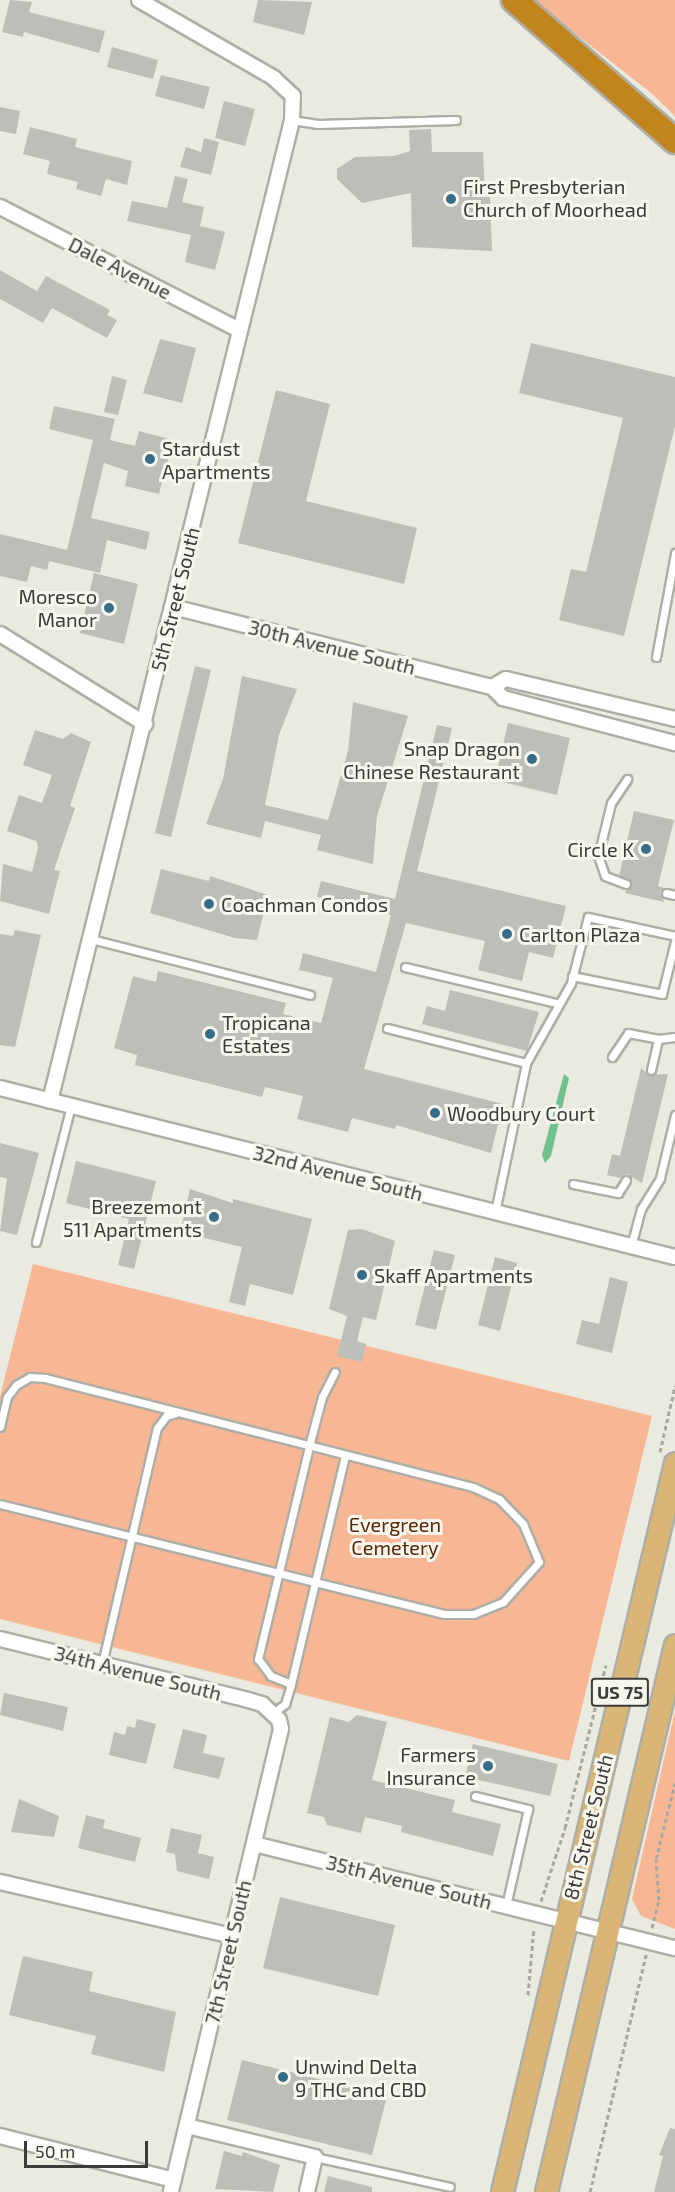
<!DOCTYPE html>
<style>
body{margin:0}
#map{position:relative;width:675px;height:2192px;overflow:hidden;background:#ebeae1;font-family:"Exo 2",sans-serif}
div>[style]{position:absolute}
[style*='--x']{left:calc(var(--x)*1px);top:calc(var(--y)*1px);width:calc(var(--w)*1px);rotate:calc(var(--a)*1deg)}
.green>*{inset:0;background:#f7b795}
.water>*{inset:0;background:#70c28c}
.building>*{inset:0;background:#bbbfb7}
.path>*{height:3px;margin-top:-1.5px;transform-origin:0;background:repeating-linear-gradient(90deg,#a8a7a1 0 4.5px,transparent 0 7.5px)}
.roads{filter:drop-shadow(2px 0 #afaea6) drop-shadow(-2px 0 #afaea6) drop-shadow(0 2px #afaea6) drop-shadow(0 -2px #afaea6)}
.lane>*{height:7px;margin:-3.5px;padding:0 3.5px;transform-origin:3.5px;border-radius:3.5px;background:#fff}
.street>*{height:14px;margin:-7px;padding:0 7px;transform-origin:7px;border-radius:7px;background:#fff}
.primary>*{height:21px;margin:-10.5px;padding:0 10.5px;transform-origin:10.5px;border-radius:10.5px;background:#d9b677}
.highway>*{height:24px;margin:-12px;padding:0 12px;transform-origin:12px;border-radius:12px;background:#c0851c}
.dots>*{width:16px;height:16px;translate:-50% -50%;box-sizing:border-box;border:3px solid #f8f7ef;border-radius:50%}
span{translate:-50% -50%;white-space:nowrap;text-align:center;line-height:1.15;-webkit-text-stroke:6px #f8f7ef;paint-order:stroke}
.shield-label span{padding:2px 4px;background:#f8f7ef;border:2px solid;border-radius:4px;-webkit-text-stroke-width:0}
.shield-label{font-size:18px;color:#3c3b38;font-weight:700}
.poi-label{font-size:20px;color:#3c3b38}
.left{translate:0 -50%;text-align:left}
.right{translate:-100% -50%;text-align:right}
.street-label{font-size:20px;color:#3c3b38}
.park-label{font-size:20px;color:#592705}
.scale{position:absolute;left:24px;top:2141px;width:124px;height:27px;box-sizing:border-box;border:3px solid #3c3b38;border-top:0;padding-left:8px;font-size:18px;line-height:21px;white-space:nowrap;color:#3c3b38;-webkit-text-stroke:4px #f8f7ef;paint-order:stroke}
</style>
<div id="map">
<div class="green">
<div style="clip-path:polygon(532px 0,675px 0,675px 116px,650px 92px)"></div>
<div style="clip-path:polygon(33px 1264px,652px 1416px,569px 1761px,0 1619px,0 1397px)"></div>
<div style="clip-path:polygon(675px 1711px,675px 1929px,641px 1916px,632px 1899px)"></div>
</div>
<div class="water">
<div style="clip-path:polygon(564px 1074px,569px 1078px,551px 1156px,545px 1163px,542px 1155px)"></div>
</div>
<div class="building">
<div style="clip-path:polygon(10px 0,32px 2px,29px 12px,105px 31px,99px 53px,24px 32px,23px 37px,2px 32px)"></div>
<div style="clip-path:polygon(258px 0,312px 2px,304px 35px,253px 22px)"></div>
<div style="clip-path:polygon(112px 47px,158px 60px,153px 79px,107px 67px)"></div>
<div style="clip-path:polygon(161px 75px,210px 87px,204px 109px,155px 96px)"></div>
<div style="clip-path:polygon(224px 101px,255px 109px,245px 146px,215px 138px)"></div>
<div style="clip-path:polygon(0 107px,20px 111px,16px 134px,0 131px)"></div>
<div style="clip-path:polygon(30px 127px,77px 139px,75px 147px,132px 161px,127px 185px,106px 179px,101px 196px,76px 189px,78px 182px,47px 174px,50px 161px,23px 154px)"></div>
<div style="clip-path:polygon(431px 129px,432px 152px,483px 152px,485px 196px,490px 196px,492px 251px,412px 247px,411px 193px,362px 203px,337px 179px,337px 169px,355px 157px,394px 156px,410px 151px,409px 130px)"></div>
<div style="clip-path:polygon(204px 138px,219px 142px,211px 175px,180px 167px,186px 147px,201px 152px)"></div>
<div style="clip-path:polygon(175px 176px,188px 179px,182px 202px,204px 207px,200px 226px,225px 232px,215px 270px,185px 262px,191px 235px,127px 221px,132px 201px,167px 208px)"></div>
<div style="clip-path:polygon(0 270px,37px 291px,46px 276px,110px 310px,107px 315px,117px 320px,107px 338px,52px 308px,43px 323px,0 299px)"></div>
<div style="clip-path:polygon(160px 339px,196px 348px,182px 403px,143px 393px)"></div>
<div style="clip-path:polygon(531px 343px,675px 377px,675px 426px,624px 636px,559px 620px,571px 569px,586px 572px,623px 418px,519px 393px)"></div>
<div style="clip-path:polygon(112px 376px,127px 380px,118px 415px,104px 412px)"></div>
<div style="clip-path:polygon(276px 390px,330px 404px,306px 501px,417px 528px,404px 584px,238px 543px)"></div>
<div style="clip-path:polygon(54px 406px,115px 419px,110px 440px,135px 446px,139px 431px,173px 440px,159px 494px,125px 486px,128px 471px,104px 463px,91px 518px,150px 532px,146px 550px,107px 540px,100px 573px,49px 561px,47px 570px,31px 566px,27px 582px,0 576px,0 534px,67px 550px,93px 440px,49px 429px)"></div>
<div style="clip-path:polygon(94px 573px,138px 584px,124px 644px,80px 633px)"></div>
<div style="clip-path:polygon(195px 666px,211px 670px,171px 837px,155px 833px)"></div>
<div style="clip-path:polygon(242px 676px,297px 689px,279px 735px,265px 805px,328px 820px,348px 751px,353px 702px,408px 716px,377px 816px,373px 864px,317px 850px,321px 835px,265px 821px,261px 838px,206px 824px,223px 779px)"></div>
<div style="clip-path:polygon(508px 723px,570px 738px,557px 795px,495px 780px)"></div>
<div style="clip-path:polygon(437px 725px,452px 728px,417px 871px,566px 906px,553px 958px,529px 952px,522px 981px,478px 970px,485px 941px,406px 923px,364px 1069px,503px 1104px,491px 1153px,396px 1125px,395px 1129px,352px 1118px,348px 1132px,297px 1119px,303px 1096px,265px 1087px,262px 1097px,135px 1065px,137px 1055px,114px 1048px,133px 976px,156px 982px,158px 971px,286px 1003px,283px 1014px,321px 1023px,333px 978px,299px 970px,303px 953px,376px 972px,391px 915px,317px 897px,321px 881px,395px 899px)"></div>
<div style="clip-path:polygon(35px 730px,63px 739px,71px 733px,91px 742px,70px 806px,75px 808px,54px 870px,60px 871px,49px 914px,0 901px,3px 864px,32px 872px,38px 847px,36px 841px,7px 831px,19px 795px,42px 803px,52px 775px,23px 765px)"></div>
<div style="clip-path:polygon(634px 811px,674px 820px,658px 886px,665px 888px,660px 892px,664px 902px,625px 893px,631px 883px,619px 876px)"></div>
<div style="clip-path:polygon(161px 869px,209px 881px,210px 876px,268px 895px,257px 940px,235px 938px,150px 913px)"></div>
<div style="clip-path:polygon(15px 930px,41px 935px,15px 1047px,0 1045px,0 934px,13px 936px)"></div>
<div style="clip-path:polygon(450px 990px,539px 1012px,527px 1051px,422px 1024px,427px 1006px,445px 1011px)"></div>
<div style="clip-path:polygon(641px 1068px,649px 1075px,668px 1074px,642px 1183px,627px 1174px,620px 1178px,607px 1175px,612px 1154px,620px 1156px)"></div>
<div style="clip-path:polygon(0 1143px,39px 1153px,17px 1235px,0 1231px,7px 1178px,0 1177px)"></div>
<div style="clip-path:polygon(76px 1161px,156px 1181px,134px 1269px,118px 1265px,129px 1219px,66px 1203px)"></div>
<div style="clip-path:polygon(190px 1189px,233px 1203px,233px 1199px,312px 1219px,293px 1295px,250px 1284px,245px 1306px,229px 1302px,242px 1247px,180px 1232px)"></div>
<div style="clip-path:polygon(362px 1229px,395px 1241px,376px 1320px,363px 1317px,357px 1341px,366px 1344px,362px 1362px,337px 1356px,347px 1316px,329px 1309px,348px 1230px)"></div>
<div style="clip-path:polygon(434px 1250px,455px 1255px,436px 1330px,415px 1325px)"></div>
<div style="clip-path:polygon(495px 1257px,517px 1263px,500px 1331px,478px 1325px)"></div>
<div style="clip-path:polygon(610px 1277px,628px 1282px,612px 1353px,576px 1344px,582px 1320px,599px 1324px)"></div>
<div style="clip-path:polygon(4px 1693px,68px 1707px,63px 1731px,0 1715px)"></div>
<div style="clip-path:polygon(357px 1715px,387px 1722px,372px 1780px,455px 1800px,452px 1812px,501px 1824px,493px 1856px,401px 1832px,402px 1826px,365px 1817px,361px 1833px,327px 1825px,324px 1817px,307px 1813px,330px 1717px,349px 1722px)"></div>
<div style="clip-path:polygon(137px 1719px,156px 1724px,146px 1764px,109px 1755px,114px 1732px,125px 1735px,127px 1726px,135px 1728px)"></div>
<div style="clip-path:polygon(183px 1729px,207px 1735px,203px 1753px,225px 1758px,219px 1779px,173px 1768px)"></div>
<div style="clip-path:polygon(473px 1744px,558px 1764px,550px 1796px,465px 1777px)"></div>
<div style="clip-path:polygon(19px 1799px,59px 1816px,54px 1837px,11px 1832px)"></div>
<div style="clip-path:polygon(86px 1815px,105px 1820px,103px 1828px,141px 1838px,135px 1862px,78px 1848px)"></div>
<div style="clip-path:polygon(171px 1828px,202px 1835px,198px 1853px,214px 1857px,209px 1879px,177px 1871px,175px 1854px,166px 1852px)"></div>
<div style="clip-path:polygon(280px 1897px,395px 1925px,378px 1996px,263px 1968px)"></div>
<div style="clip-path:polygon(23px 1956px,93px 1972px,89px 1991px,176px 2012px,164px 2072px,91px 2054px,96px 2036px,9px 2015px)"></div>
<div style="clip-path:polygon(242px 2060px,387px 2096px,372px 2155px,227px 2120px)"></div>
<div style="clip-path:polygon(670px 2128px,675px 2129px,675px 2192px,654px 2192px,663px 2156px,659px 2155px)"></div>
<div style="clip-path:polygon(224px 2151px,242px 2156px,243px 2152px,280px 2165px,273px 2192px,215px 2189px)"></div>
<div style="clip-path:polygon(328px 2176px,372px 2187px,372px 2192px,324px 2192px)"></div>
</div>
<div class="path">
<div style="--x:660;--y:1452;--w:68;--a:-77.2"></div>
<div style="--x:541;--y:1901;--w:77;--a:-71.8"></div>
<div style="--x:565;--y:1828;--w:168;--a:-75.9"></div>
<div style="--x:652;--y:1928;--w:29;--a:-76"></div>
<div style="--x:659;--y:1900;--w:41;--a:-94.2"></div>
<div style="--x:656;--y:1859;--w:78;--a:-76"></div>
<div style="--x:528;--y:1995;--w:68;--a:-85"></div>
<div style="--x:590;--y:2192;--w:244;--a:-76.7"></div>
</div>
<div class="roads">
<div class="lane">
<div style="--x:292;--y:120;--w:26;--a:9"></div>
<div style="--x:318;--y:124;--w:138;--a:-1.7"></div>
<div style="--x:656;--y:657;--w:106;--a:-79.6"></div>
<div style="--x:626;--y:884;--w:22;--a:-159"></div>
<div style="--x:605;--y:876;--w:21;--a:-109"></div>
<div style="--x:598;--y:856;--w:55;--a:-76.2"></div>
<div style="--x:611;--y:803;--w:29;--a:-56"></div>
<div style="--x:666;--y:893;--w:9;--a:13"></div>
<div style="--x:91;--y:939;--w:226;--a:14.3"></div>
<div style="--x:405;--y:967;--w:155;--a:13.4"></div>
<div style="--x:572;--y:976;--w:92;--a:11.3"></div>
<div style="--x:662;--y:994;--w:55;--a:-76.2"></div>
<div style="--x:387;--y:1028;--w:143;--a:14.1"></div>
<div style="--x:612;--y:1057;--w:29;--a:-56"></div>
<div style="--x:628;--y:1033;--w:31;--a:11"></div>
<div style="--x:651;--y:1070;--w:32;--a:-77"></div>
<div style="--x:658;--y:1039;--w:17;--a:-7"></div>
<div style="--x:573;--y:1184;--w:46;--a:11.3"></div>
<div style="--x:618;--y:1193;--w:15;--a:-58"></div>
<div style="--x:495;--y:1212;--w:152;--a:-78.2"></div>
<div style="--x:526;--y:1063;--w:92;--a:-60.6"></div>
<div style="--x:571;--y:983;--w:68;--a:-75.6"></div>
<div style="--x:588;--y:917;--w:89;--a:12.3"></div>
<div style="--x:36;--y:1242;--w:140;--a:-75.6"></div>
<div style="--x:631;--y:1246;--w:38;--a:-75"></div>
<div style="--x:641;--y:1209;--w:36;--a:-58"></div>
<div style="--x:660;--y:1178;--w:65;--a:-76.6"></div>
<div style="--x:0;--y:1427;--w:31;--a:-77"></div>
<div style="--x:7;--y:1397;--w:15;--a:-53"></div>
<div style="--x:16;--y:1385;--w:16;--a:-30"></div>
<div style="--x:30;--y:1377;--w:15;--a:4"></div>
<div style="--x:45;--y:1378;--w:442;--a:14.3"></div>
<div style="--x:473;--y:1487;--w:29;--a:25"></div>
<div style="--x:499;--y:1499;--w:35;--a:46"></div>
<div style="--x:523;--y:1524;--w:41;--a:67.2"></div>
<div style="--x:539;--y:1562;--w:54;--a:132"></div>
<div style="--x:503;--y:1602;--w:32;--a:158"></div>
<div style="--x:473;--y:1614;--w:29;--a:180"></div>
<div style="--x:444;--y:1614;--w:457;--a:-166.1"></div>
<div style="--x:102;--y:1664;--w:242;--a:-76.9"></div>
<div style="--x:157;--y:1428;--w:15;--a:-53"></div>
<div style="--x:166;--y:1416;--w:10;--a:-17"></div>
<div style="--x:291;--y:1684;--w:22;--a:-158"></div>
<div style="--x:271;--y:1676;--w:21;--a:-127"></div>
<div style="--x:258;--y:1659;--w:219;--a:-76.5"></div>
<div style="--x:309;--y:1446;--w:51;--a:-75.1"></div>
<div style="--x:322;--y:1397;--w:28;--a:-63"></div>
<div style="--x:274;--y:1712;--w:14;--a:-36"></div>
<div style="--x:285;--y:1704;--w:21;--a:-73"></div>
<div style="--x:291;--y:1684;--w:235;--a:-76.7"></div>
<div style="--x:475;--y:1796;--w:55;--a:13.8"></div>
<div style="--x:528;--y:1809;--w:99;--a:102.8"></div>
<div style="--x:315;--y:2157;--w:138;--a:12.5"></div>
</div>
<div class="street">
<div style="--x:0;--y:207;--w:269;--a:27.2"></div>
<div style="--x:173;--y:607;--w:329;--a:14.1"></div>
<div style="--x:492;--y:687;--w:16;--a:45"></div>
<div style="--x:503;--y:698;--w:178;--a:14.7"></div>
<div style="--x:0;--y:634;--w:171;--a:31.8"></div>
<div style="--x:492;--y:687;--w:16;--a:-30"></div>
<div style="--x:506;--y:679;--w:174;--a:13.3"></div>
<div style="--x:0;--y:1088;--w:696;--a:14.06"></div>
<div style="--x:50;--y:1101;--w:1010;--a:-76.14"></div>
<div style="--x:292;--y:120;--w:24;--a:-88"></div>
<div style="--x:293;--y:96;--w:26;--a:-137"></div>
<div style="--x:274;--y:78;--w:156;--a:-150"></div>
<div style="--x:0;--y:1639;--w:255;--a:13.8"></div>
<div style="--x:248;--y:1700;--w:15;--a:16"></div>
<div style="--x:262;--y:1704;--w:23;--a:43"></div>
<div style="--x:279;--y:1720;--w:9;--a:77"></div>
<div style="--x:281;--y:1729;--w:476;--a:103.4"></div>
<div style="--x:254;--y:1844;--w:434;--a:13.9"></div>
<div style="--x:0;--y:1882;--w:238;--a:13.1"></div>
<div style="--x:187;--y:2126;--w:132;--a:13.6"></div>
<div style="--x:315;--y:2157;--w:36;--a:103"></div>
<div style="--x:0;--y:2136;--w:179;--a:14.2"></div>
</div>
<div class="primary">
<div style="--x:502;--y:2192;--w:749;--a:-76.65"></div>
<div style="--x:546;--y:2192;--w:562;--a:-76.73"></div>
</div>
<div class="highway">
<div style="--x:514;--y:0;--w:214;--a:41.2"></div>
</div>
</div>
<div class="dots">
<div style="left:451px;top:199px;background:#366c87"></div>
<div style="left:150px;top:459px;background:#366c87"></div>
<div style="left:109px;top:608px;background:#366c87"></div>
<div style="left:532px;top:759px;background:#366c87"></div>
<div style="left:646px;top:849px;background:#366c87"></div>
<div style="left:209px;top:904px;background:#366c87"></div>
<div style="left:507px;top:934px;background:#366c87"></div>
<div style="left:210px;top:1034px;background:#366c87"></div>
<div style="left:435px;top:1113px;background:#366c87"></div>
<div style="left:214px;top:1217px;background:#366c87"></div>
<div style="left:362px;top:1275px;background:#366c87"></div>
<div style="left:488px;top:1766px;background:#366c87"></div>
<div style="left:283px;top:2077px;background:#366c87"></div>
</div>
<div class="shield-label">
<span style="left:620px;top:1692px">US 75</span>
</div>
<div class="poi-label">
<span class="left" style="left:463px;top:198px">First Presbyterian<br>Church of Moorhead</span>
<span class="left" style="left:162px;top:460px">Stardust<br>Apartments</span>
<span class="right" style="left:97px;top:608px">Moresco<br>Manor</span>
<span class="right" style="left:520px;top:760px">Snap Dragon<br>Chinese Restaurant</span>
<span class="right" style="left:634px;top:849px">Circle K</span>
<span class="left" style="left:221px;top:904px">Coachman Condos</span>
<span class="left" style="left:519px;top:934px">Carlton Plaza</span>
<span class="left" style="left:222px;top:1034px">Tropicana<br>Estates</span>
<span class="left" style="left:447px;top:1113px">Woodbury Court</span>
<span class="right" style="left:202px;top:1218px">Breezemont<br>511 Apartments</span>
<span class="left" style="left:374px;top:1275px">Skaff Apartments</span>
<span class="right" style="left:476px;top:1766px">Farmers<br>Insurance</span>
<span class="left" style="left:295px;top:2078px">Unwind Delta<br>9 THC and CBD</span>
</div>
<div class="street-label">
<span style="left:120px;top:268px;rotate:27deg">Dale Avenue</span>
<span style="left:175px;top:599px;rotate:-76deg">5th Street South</span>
<span style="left:332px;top:647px;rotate:14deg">30th Avenue South</span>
<span style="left:338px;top:1173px;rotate:14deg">32nd Avenue South</span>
<span style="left:138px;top:1673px;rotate:14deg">34th Avenue South</span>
<span style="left:588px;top:1827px;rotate:-76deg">8th Street South</span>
<span style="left:409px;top:1882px;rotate:14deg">35th Avenue South</span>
<span style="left:228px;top:1952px;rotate:-77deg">7th Street South</span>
</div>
<div class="park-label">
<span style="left:395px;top:1536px">Evergreen<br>Cemetery</span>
</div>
<div class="scale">50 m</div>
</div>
